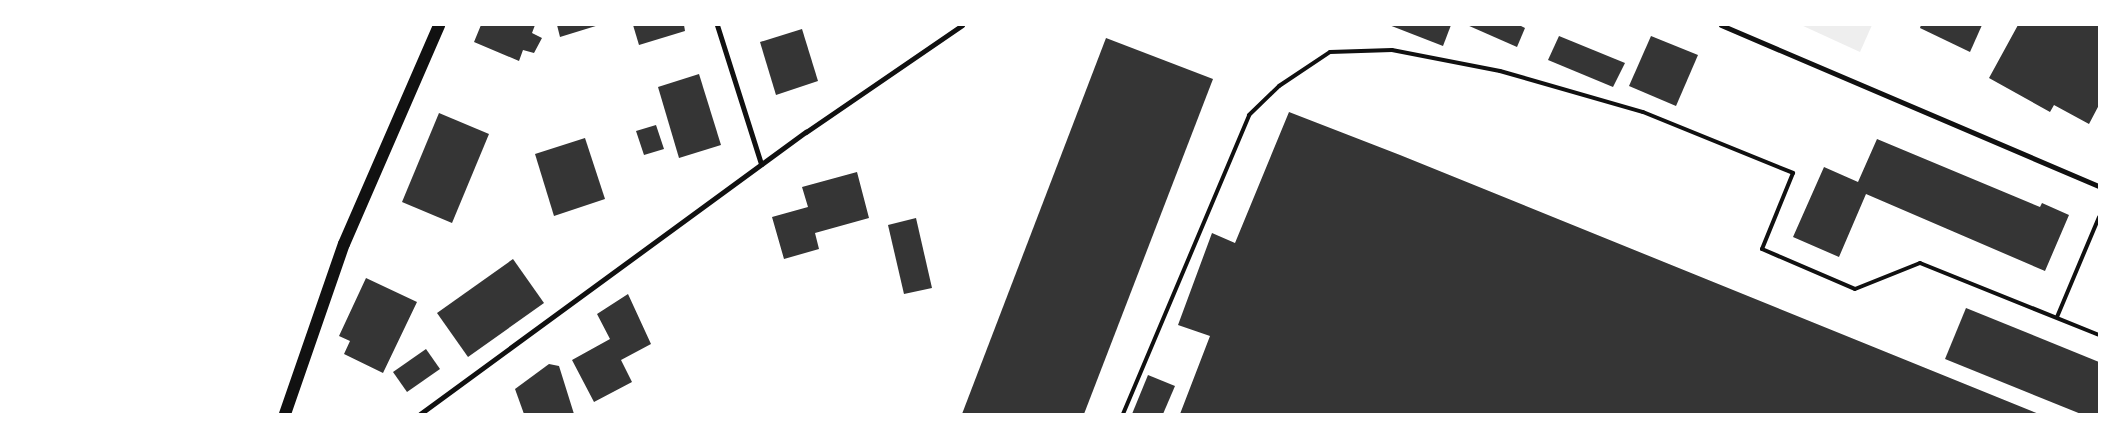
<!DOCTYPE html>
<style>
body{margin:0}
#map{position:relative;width:2124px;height:439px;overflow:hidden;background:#fff;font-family:Raleway,sans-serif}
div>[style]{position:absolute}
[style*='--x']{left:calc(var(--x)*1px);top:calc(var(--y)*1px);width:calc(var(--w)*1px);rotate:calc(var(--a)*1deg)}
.green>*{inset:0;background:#eee}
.building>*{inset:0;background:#353535}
.service>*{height:4px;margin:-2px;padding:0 2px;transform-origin:2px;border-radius:2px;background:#111}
.minor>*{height:5px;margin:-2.5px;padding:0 2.5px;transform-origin:2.5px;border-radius:2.5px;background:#111}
.primary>*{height:12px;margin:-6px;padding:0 6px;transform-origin:6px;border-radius:6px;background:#111}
span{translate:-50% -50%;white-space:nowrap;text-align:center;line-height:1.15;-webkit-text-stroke:4px #fff;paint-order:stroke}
.frame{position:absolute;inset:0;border:26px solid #fff;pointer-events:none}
</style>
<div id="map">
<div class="green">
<div style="clip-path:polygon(1801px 25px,1872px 25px,1860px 52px)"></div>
</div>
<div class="building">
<div style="clip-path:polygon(481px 25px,535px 25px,532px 33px,542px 38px,534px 53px,523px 50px,519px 61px,474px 42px)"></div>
<div style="clip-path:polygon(557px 25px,599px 25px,560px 37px)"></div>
<div style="clip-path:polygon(633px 25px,684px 25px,685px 31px,639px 45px)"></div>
<div style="clip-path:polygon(1389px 25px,1451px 25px,1443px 46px)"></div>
<div style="clip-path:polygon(1467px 25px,1519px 25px,1525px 28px,1517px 47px)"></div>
<div style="clip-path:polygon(1921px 25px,1982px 25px,1970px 52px,1920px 28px)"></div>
<div style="clip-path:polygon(2018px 25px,2099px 25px,2099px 105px,2089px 124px,2054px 105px,2050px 112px,1989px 78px)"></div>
<div style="clip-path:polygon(802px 29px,818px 81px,776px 95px,760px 42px)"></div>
<div style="clip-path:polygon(1559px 36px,1625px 63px,1613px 87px,1548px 60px)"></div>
<div style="clip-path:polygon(1651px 36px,1698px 55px,1676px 106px,1629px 86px)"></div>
<div style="clip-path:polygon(1106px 38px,1213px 79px,1084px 414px,962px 414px)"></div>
<div style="clip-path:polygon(699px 74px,721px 145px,679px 158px,658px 87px)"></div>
<div style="clip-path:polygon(1289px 112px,1400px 155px,2039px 414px,1180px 414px,1210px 336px,1178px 325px,1212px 233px,1235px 243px)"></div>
<div style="clip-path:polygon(439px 113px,489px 134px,452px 223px,402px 202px)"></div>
<div style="clip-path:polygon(656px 125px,664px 149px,644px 155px,636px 131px)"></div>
<div style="clip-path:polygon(585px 138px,605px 199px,554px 216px,535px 154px)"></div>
<div style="clip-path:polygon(1877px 139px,2040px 207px,2042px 203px,2069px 215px,2045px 271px,1866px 194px,1839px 257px,1793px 237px,1824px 167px,1858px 182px)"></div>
<div style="clip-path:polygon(857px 172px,869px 218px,815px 233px,819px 249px,784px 259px,772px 217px,808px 207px,802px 187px)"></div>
<div style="clip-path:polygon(916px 218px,932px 288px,904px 294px,888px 225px)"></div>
<div style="clip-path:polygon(513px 259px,544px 303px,468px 357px,437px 313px)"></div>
<div style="clip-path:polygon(366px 278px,417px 302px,383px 373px,344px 354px,350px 341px,339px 336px)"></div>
<div style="clip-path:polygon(628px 294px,651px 344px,621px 360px,632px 382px,594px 402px,572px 360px,610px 339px,597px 314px)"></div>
<div style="clip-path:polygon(1966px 308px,2099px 362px,2099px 414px,2081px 414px,1945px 359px)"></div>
<div style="clip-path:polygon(426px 349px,440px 369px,407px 392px,393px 372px)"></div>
<div style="clip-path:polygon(549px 364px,559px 366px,574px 414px,524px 414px,515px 389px)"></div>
<div style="clip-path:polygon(1148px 375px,1175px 386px,1163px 414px,1132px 414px)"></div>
</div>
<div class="service">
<div style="--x:2057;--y:317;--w:108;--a:-67.2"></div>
<div style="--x:1123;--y:414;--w:324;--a:-67.1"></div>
<div style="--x:1249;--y:115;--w:42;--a:-44"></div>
<div style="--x:1279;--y:86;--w:61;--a:-33.7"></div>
<div style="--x:1330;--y:52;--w:62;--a:-1.8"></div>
<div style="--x:1392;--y:50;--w:110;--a:11"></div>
<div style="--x:1500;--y:71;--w:149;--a:16"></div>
<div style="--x:1643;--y:112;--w:162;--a:22.1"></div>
<div style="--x:1793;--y:173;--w:82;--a:112.2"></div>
<div style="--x:1762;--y:249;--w:101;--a:23.3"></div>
<div style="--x:1855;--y:289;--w:70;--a:-21.8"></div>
<div style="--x:1920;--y:263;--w:193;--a:21.9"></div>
</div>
<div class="minor">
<div style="--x:717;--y:25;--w:146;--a:72.4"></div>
<div style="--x:1721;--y:25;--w:411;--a:23.1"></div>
<div style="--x:420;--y:414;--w:478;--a:-36.2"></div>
<div style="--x:806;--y:132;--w:189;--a:-34.4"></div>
</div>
<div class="primary">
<div style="--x:285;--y:414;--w:180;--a:-70.9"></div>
<div style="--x:344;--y:244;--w:239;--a:-66.5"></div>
</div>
<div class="frame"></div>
</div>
